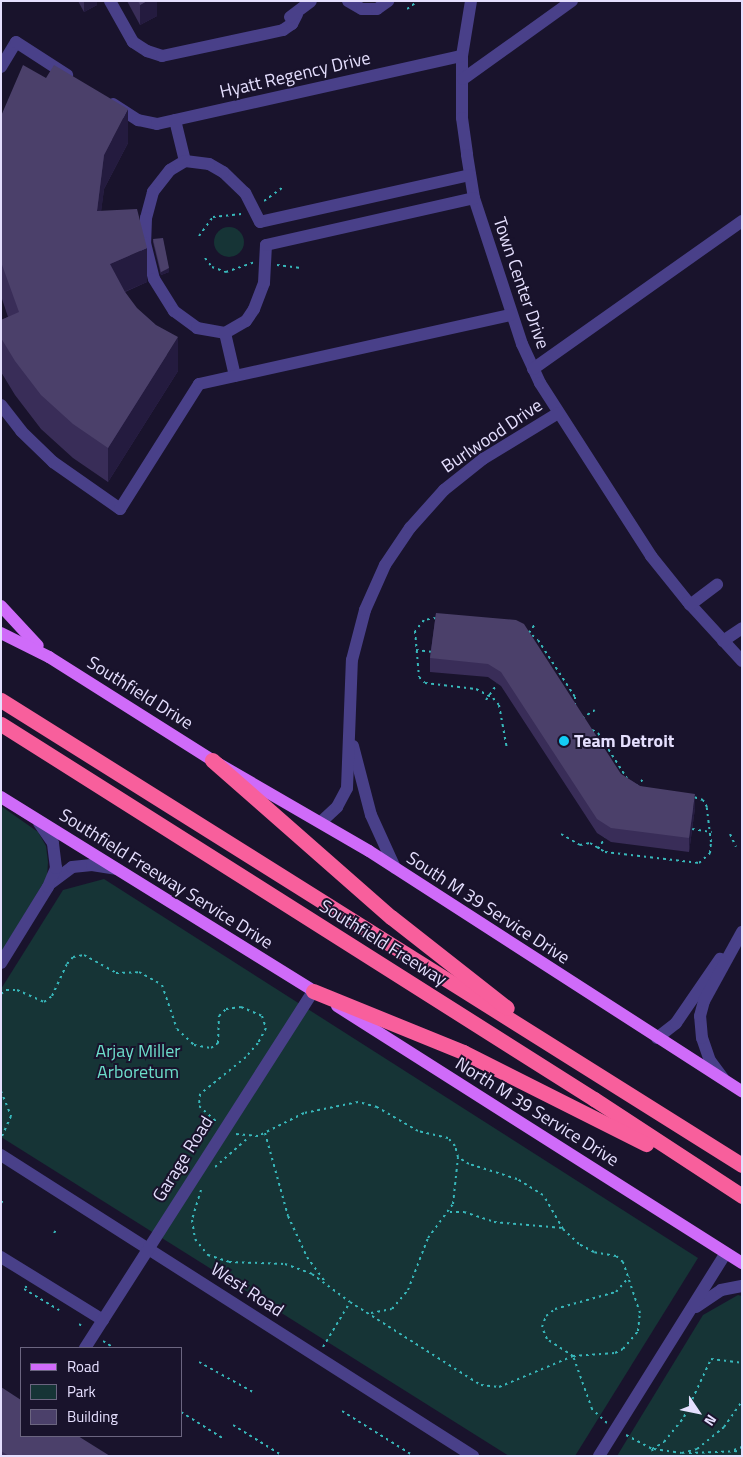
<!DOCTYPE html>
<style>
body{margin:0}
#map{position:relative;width:743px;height:1457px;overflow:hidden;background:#19132c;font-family:"Titillium Web",sans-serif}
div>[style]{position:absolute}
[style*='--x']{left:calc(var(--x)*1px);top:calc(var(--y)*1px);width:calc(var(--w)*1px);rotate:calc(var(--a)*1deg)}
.green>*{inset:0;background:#163436}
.round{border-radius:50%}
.path>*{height:2px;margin-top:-1px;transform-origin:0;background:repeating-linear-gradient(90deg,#37b7ba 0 2.5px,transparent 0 6.5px)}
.minor>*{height:12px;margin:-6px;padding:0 6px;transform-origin:6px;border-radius:6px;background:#494089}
.major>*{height:12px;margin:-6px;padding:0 6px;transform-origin:6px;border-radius:6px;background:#cf6bf9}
.highway>*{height:15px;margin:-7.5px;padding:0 7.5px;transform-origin:7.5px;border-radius:7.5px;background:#f85f9c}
.wall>*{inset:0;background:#392d58}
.shaded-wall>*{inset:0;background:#241b3f}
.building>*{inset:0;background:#4b406a}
.dots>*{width:14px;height:14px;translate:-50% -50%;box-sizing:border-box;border:2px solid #19132c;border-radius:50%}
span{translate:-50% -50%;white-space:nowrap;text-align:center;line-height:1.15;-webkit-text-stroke:4px #19132c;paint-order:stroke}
.street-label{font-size:18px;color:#e5dffe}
.poi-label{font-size:18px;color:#e5dffe;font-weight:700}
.left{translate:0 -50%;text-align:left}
.park-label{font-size:18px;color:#6cddca}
.frame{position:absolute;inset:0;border:2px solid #e5dffe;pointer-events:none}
.legend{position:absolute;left:20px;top:1347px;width:162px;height:90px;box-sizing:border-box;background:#19132c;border:1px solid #6b6580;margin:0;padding:6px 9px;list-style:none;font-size:15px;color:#e5dffe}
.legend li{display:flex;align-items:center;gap:10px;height:25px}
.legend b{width:25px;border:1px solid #6b6580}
.north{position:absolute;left:673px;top:1387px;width:50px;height:50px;-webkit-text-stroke:4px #19132c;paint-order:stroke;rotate:124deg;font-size:14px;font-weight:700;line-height:20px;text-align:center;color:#e5dffe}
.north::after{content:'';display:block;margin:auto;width:18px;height:22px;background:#e5dffe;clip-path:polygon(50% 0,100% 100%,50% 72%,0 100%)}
</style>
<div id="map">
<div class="green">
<div class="round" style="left:214px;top:227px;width:30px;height:30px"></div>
<div style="clip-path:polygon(1px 806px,38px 832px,46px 846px,48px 862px,47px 877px,1px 953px)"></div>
<div style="clip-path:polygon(104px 879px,698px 1258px,575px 1456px,509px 1456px,1px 1137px,1px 989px,63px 890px)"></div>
<div style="clip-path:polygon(738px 1295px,742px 1296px,742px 1456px,617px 1456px,703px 1315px)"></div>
</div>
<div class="path">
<div style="--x:407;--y:9;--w:14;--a:-36"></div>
<div style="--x:264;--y:201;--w:24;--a:-36"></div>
<div style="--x:199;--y:236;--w:24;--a:-54"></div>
<div style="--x:213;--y:217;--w:31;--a:-6"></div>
<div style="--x:205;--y:258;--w:11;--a:52"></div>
<div style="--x:212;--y:267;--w:15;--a:20"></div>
<div style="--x:226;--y:272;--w:31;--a:-19"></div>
<div style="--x:277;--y:265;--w:24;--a:7"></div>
<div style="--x:436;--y:618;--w:12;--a:171"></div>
<div style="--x:424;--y:620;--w:14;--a:129"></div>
<div style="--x:415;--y:631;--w:46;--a:85"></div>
<div style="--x:419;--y:677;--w:8;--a:45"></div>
<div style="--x:425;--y:683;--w:51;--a:6.7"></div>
<div style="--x:476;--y:689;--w:19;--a:28"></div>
<div style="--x:493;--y:698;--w:9;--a:49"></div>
<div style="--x:499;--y:705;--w:45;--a:79.7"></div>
<div style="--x:527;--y:631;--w:14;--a:39"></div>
<div style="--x:538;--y:640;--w:68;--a:57"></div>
<div style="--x:575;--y:697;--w:8;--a:90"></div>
<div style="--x:529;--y:633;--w:11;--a:-56"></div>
<div style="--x:416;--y:650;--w:17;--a:7"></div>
<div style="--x:486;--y:700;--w:19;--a:-55"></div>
<div style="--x:582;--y:718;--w:15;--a:-32"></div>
<div style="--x:592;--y:730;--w:7;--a:27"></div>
<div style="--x:598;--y:733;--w:56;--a:57.4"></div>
<div style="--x:637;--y:787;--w:10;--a:-53"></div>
<div style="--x:692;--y:829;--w:20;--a:9"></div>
<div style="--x:561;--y:834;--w:22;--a:30"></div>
<div style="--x:580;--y:845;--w:10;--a:-11"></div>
<div style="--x:590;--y:843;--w:17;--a:31"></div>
<div style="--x:605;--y:852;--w:95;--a:6.7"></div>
<div style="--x:699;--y:863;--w:15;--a:-42"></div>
<div style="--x:710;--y:853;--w:11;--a:-85"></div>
<div style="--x:711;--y:842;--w:35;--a:-97"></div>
<div style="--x:707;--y:807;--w:8;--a:-120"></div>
<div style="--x:703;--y:800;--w:9;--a:-162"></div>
<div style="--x:730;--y:834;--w:14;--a:65"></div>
<div style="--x:598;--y:849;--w:13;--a:-58"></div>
<div style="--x:1;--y:994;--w:6;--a:-39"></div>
<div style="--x:6;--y:990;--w:11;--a:0"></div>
<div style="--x:17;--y:990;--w:30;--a:24"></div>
<div style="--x:44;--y:1002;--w:10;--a:-37"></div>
<div style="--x:52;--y:996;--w:35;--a:-65"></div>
<div style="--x:67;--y:964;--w:9;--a:-49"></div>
<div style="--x:73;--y:957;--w:11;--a:-10"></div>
<div style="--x:84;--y:955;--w:37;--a:29"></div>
<div style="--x:116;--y:973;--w:23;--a:-2"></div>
<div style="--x:139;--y:972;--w:26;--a:29"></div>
<div style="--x:162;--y:985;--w:46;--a:71.2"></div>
<div style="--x:177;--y:1029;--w:23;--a:43"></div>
<div style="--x:194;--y:1045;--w:17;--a:10"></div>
<div style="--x:211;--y:1048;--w:9;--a:-36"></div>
<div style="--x:218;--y:1043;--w:27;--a:-88"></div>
<div style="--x:219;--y:1016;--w:10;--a:-45"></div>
<div style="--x:226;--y:1009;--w:15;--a:-8"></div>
<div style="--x:241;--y:1007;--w:23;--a:23"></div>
<div style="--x:262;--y:1016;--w:13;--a:72"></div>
<div style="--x:266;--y:1028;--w:17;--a:118"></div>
<div style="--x:258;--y:1043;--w:18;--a:131"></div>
<div style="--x:246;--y:1057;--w:59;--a:141.2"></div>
<div style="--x:200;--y:1094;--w:12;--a:95"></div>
<div style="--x:199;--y:1106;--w:24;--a:42"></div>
<div style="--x:1;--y:1091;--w:27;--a:68"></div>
<div style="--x:11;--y:1116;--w:24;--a:114"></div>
<div style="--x:265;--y:1133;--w:86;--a:74.5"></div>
<div style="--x:288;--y:1216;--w:45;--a:65.1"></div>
<div style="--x:307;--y:1257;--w:29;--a:54"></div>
<div style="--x:215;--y:1167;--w:45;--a:-41.4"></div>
<div style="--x:201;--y:1190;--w:31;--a:107"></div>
<div style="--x:192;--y:1220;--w:19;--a:81"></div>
<div style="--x:195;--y:1239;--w:21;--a:51"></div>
<div style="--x:208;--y:1255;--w:22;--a:18"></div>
<div style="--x:229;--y:1262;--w:56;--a:2"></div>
<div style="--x:285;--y:1264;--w:29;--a:20"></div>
<div style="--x:312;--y:1274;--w:47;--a:36.4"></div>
<div style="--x:350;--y:1302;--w:155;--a:32.4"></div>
<div style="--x:481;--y:1385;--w:18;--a:6"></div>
<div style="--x:499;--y:1387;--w:80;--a:-22.7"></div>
<div style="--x:573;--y:1356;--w:42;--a:-4.1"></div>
<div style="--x:615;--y:1353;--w:9;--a:-27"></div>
<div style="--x:623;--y:1349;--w:23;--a:-50"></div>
<div style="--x:638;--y:1331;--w:18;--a:-84"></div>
<div style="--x:640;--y:1313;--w:54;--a:-108.4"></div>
<div style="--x:623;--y:1262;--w:9;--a:-139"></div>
<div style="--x:616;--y:1256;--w:22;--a:-170"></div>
<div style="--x:594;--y:1252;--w:17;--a:-152"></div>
<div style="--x:579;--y:1244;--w:22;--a:-137"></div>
<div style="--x:563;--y:1229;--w:39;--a:-120"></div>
<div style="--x:543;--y:1195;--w:31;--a:-148"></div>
<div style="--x:517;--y:1179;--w:50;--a:-162.6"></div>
<div style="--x:469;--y:1164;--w:13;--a:-148"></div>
<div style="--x:458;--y:1157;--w:11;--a:-105"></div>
<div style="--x:455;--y:1146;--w:11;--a:-131"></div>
<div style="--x:448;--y:1138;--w:31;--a:-167"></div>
<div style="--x:418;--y:1131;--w:48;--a:-149.7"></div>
<div style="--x:377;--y:1107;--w:20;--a:-165"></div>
<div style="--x:358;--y:1102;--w:55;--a:168.5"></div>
<div style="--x:304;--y:1113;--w:51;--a:153.4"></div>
<div style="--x:258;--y:1136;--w:23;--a:-175"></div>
<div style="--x:1;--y:1203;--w:6;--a:-51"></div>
<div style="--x:450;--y:1212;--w:14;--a:0"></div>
<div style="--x:464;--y:1212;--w:32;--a:18"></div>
<div style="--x:494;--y:1222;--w:69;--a:5"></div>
<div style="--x:54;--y:1233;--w:5;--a:-53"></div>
<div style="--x:27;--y:1286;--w:4;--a:135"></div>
<div style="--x:24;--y:1289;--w:41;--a:31"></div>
<div style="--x:371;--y:1313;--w:21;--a:-11"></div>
<div style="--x:392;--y:1309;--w:25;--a:-50"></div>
<div style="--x:408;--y:1290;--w:56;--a:-69"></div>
<div style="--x:428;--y:1238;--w:42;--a:-53.7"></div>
<div style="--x:453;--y:1204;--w:47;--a:-83.9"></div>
<div style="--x:79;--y:1324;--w:5;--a:37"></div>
<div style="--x:103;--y:1341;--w:13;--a:32"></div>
<div style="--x:323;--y:1347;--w:52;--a:-59"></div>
<div style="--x:199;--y:1362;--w:62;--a:29.1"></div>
<div style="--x:342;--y:1411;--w:85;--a:32"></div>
<div style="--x:181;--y:1412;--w:51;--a:32.1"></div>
<div style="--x:607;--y:1423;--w:21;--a:-137"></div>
<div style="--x:592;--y:1409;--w:56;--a:-109.7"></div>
<div style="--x:573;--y:1356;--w:31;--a:-147"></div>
<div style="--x:547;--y:1339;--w:13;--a:-113"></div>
<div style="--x:542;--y:1327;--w:12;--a:-70"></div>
<div style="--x:546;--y:1316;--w:11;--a:-38"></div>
<div style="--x:555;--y:1309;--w:63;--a:-15.6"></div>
<div style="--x:616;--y:1292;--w:20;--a:-49"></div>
<div style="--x:233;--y:1425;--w:59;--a:31.8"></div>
<div style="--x:626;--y:1435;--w:30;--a:28"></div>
<div style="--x:652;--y:1449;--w:7;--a:74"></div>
<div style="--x:652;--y:1449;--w:14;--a:-30"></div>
<div style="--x:664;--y:1442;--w:32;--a:-51"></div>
<div style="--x:684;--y:1417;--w:64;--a:-65"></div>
<div style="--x:711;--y:1359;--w:31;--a:7"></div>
<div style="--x:654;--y:1449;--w:28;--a:8"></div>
<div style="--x:682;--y:1453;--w:16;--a:-15"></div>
<div style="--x:697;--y:1449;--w:35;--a:-39"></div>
<div style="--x:724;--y:1427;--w:32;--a:-55"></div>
<div style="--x:734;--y:1450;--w:9;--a:-21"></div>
<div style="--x:689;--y:1453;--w:53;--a:-2.2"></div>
</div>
<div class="minor">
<div style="--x:110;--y:1;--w:47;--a:60.7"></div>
<div style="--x:133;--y:42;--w:17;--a:33"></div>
<div style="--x:147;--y:51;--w:16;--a:18"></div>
<div style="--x:162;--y:56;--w:124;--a:-12.1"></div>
<div style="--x:283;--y:30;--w:11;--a:-34"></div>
<div style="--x:292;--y:24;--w:11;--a:-63"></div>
<div style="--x:348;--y:1;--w:16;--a:30"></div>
<div style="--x:362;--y:9;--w:15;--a:0"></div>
<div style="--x:377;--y:9;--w:14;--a:-36"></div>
<div style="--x:471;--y:1;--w:56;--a:99.3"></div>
<div style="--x:462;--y:56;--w:62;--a:90"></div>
<div style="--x:462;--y:118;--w:37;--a:82"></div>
<div style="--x:467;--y:155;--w:44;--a:80.8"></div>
<div style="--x:474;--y:198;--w:154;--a:71.8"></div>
<div style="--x:522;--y:344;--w:43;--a:65.2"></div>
<div style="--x:540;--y:383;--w:206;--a:57.3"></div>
<div style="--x:651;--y:556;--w:59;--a:51.2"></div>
<div style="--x:688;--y:602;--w:80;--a:47.5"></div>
<div style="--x:290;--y:17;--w:26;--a:-37"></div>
<div style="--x:1;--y:67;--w:29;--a:-59"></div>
<div style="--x:16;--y:42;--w:61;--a:32.9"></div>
<div style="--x:463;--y:79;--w:134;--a:-35.6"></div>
<div style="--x:113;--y:104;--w:30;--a:33"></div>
<div style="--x:138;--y:120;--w:19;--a:12"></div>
<div style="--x:157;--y:124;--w:312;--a:-12.6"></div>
<div style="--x:175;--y:120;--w:42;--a:76.3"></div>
<div style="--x:470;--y:175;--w:215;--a:167.4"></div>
<div style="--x:260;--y:222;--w:33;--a:-117"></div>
<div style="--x:245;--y:193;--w:30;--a:-136"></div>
<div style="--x:223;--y:172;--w:16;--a:-150"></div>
<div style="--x:209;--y:164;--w:24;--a:-173"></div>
<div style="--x:185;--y:161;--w:17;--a:149"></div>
<div style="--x:170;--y:170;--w:28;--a:128"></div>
<div style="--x:153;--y:192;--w:27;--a:105"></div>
<div style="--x:146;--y:218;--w:25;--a:92"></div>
<div style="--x:145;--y:243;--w:37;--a:76"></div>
<div style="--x:154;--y:279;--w:38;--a:58"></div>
<div style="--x:174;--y:311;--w:29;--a:36"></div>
<div style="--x:197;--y:328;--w:28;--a:10"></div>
<div style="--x:225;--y:333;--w:24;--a:-30"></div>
<div style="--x:246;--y:321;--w:14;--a:-56"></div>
<div style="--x:254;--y:309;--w:28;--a:-69"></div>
<div style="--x:264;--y:283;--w:38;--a:-87"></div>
<div style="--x:266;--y:245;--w:213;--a:-12.7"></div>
<div style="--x:225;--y:333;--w:44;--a:76.9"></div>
<div style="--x:533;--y:369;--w:256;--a:-35.3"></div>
<div style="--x:1;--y:405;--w:33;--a:52"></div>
<div style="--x:21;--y:431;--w:45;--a:44.1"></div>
<div style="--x:53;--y:462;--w:82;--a:35"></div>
<div style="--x:120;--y:509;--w:148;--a:-57.7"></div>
<div style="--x:199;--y:384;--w:319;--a:-12.5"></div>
<div style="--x:690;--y:605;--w:34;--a:-37"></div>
<div style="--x:723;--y:641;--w:23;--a:-34"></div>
<div style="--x:353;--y:746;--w:71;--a:75.4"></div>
<div style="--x:371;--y:815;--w:58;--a:65.6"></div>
<div style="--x:321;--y:822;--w:22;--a:-43"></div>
<div style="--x:337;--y:807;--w:21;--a:-62"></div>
<div style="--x:347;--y:788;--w:128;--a:-87.8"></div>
<div style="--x:352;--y:660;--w:52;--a:-75.4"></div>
<div style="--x:365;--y:610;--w:49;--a:-66"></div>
<div style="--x:385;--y:565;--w:45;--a:-56"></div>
<div style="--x:410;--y:528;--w:51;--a:-48.2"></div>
<div style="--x:444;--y:490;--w:50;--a:-38.5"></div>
<div style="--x:483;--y:459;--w:88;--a:-31.5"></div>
<div style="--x:51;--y:883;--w:26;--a:-37"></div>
<div style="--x:72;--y:867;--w:20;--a:-6"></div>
<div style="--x:92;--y:865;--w:24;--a:9"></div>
<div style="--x:1;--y:963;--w:89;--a:-58.3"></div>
<div style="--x:48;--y:887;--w:21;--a:-67"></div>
<div style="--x:56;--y:868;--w:25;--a:-97"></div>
<div style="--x:53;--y:843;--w:24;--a:-125"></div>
<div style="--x:657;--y:1038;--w:24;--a:-38"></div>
<div style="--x:676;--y:1023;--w:78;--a:-55.5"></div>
<div style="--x:723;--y:1078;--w:21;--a:-127"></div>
<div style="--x:710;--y:1061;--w:24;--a:-109"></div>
<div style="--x:702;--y:1038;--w:22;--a:-95"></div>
<div style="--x:700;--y:1016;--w:16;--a:-75"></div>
<div style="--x:704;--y:1001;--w:79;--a:-61.2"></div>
<div style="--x:1;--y:1155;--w:560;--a:32.53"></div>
<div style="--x:1;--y:1257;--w:120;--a:31.7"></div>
<div style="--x:696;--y:1307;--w:30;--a:-34"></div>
<div style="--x:721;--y:1290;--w:21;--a:-11"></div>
<div style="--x:85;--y:1348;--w:424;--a:-57.4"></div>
<div style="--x:599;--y:1456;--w:239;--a:-58"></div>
</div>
<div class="major">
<div style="--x:1;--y:606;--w:54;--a:47.2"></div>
<div style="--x:1;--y:633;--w:54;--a:26.6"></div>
<div style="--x:49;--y:657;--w:193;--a:32.3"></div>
<div style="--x:212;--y:760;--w:181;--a:30.1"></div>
<div style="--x:369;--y:851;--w:444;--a:32.8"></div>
<div style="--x:1;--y:797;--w:375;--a:31.8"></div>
<div style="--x:337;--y:1006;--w:480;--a:32.4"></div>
</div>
<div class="highway">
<div style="--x:1;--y:700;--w:875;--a:32.11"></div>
<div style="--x:1;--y:724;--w:702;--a:32.31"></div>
<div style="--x:594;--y:1099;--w:177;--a:33.2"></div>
<div style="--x:212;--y:760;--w:238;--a:41.3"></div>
<div style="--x:391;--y:917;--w:147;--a:38.1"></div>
<div style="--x:313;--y:991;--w:162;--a:22.1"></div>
<div style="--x:463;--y:1052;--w:205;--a:26.7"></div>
</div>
<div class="wall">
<div style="clip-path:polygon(78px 1px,97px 1px,97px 5px,84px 12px)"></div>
<div style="clip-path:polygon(127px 1px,157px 1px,157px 16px,140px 25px)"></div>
<div style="clip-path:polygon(1px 116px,128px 143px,104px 189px,101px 211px,147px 282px,125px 292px,178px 371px,108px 482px,73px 458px,41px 429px,15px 395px,1px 372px,1px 320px,8px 317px,1px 296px)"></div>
<div style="clip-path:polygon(153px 239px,169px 272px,161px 275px,153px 242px)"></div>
<div style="clip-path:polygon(436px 613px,621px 774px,640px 786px,695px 808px,689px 852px,611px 842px,597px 833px,501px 686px,488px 677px,430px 672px,430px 658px)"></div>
<div style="clip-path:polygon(1px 1387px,21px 1436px,110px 1456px,1px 1456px)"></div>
</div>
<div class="shaded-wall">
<div style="clip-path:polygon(84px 1px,97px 1px,97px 5px,84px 12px)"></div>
<div style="clip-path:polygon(147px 1px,157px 1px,157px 16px,140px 25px,140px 5px)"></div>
<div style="clip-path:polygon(128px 109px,128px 143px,104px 189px,97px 245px,97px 211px,104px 155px)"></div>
<div style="clip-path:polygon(147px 248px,147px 282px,110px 298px,110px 264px)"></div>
<div style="clip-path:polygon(169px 268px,169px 272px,161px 275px,161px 272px)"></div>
<div style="clip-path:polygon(178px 337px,178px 371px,108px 482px,108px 448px)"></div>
<div style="clip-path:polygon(695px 794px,695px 808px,689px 852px,689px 838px)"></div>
</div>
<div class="building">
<div style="clip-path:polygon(138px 1px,147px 1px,140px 5px)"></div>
<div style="clip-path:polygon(23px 65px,46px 78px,54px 65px,128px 109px,104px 155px,97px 211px,137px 209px,147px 248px,110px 264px,125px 292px,137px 308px,156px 325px,178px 337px,108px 448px,73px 424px,41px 395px,15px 361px,1px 338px,1px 320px,19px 312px,1px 262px,1px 116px)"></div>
<div style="clip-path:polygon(163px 238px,169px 268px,161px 272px,153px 239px)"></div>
<div style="clip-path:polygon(436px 613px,516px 620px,524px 624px,621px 774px,640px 786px,695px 794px,689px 838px,611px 828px,597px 819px,501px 672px,488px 664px,430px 658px)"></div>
<div style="clip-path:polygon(1px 1387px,21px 1400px,21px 1436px,78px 1436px,110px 1456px,9px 1456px,1px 1451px)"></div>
</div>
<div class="dots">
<div style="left:564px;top:741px;background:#13ccf5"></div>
</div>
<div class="street-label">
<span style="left:295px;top:75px;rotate:-13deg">Hyatt Regency Drive</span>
<span style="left:521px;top:283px;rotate:71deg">Town Center Drive</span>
<span style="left:492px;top:436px;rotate:-34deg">Burlwood Drive</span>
<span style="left:140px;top:693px;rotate:32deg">Southfield Drive</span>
<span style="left:166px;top:879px;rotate:32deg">Southfield Freeway Service Drive</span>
<span style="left:488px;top:908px;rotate:33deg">South M 39 Service Drive</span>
<span style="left:383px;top:943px;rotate:32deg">Southfield Freeway</span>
<span style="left:537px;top:1112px;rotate:32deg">North M 39 Service Drive</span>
<span style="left:183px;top:1159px;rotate:-58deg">Garage Road</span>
<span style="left:247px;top:1290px;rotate:33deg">West Road</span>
</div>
<div class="poi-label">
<span class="left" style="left:574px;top:741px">Team Detroit</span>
</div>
<div class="park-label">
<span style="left:138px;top:1062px">Arjay Miller<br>Arboretum</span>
</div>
<div class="frame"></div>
<ul class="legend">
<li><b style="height:6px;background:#cf6bf9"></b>Road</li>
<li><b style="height:14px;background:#163436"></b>Park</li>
<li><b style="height:14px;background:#4b406a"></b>Building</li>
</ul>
<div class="north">N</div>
</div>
